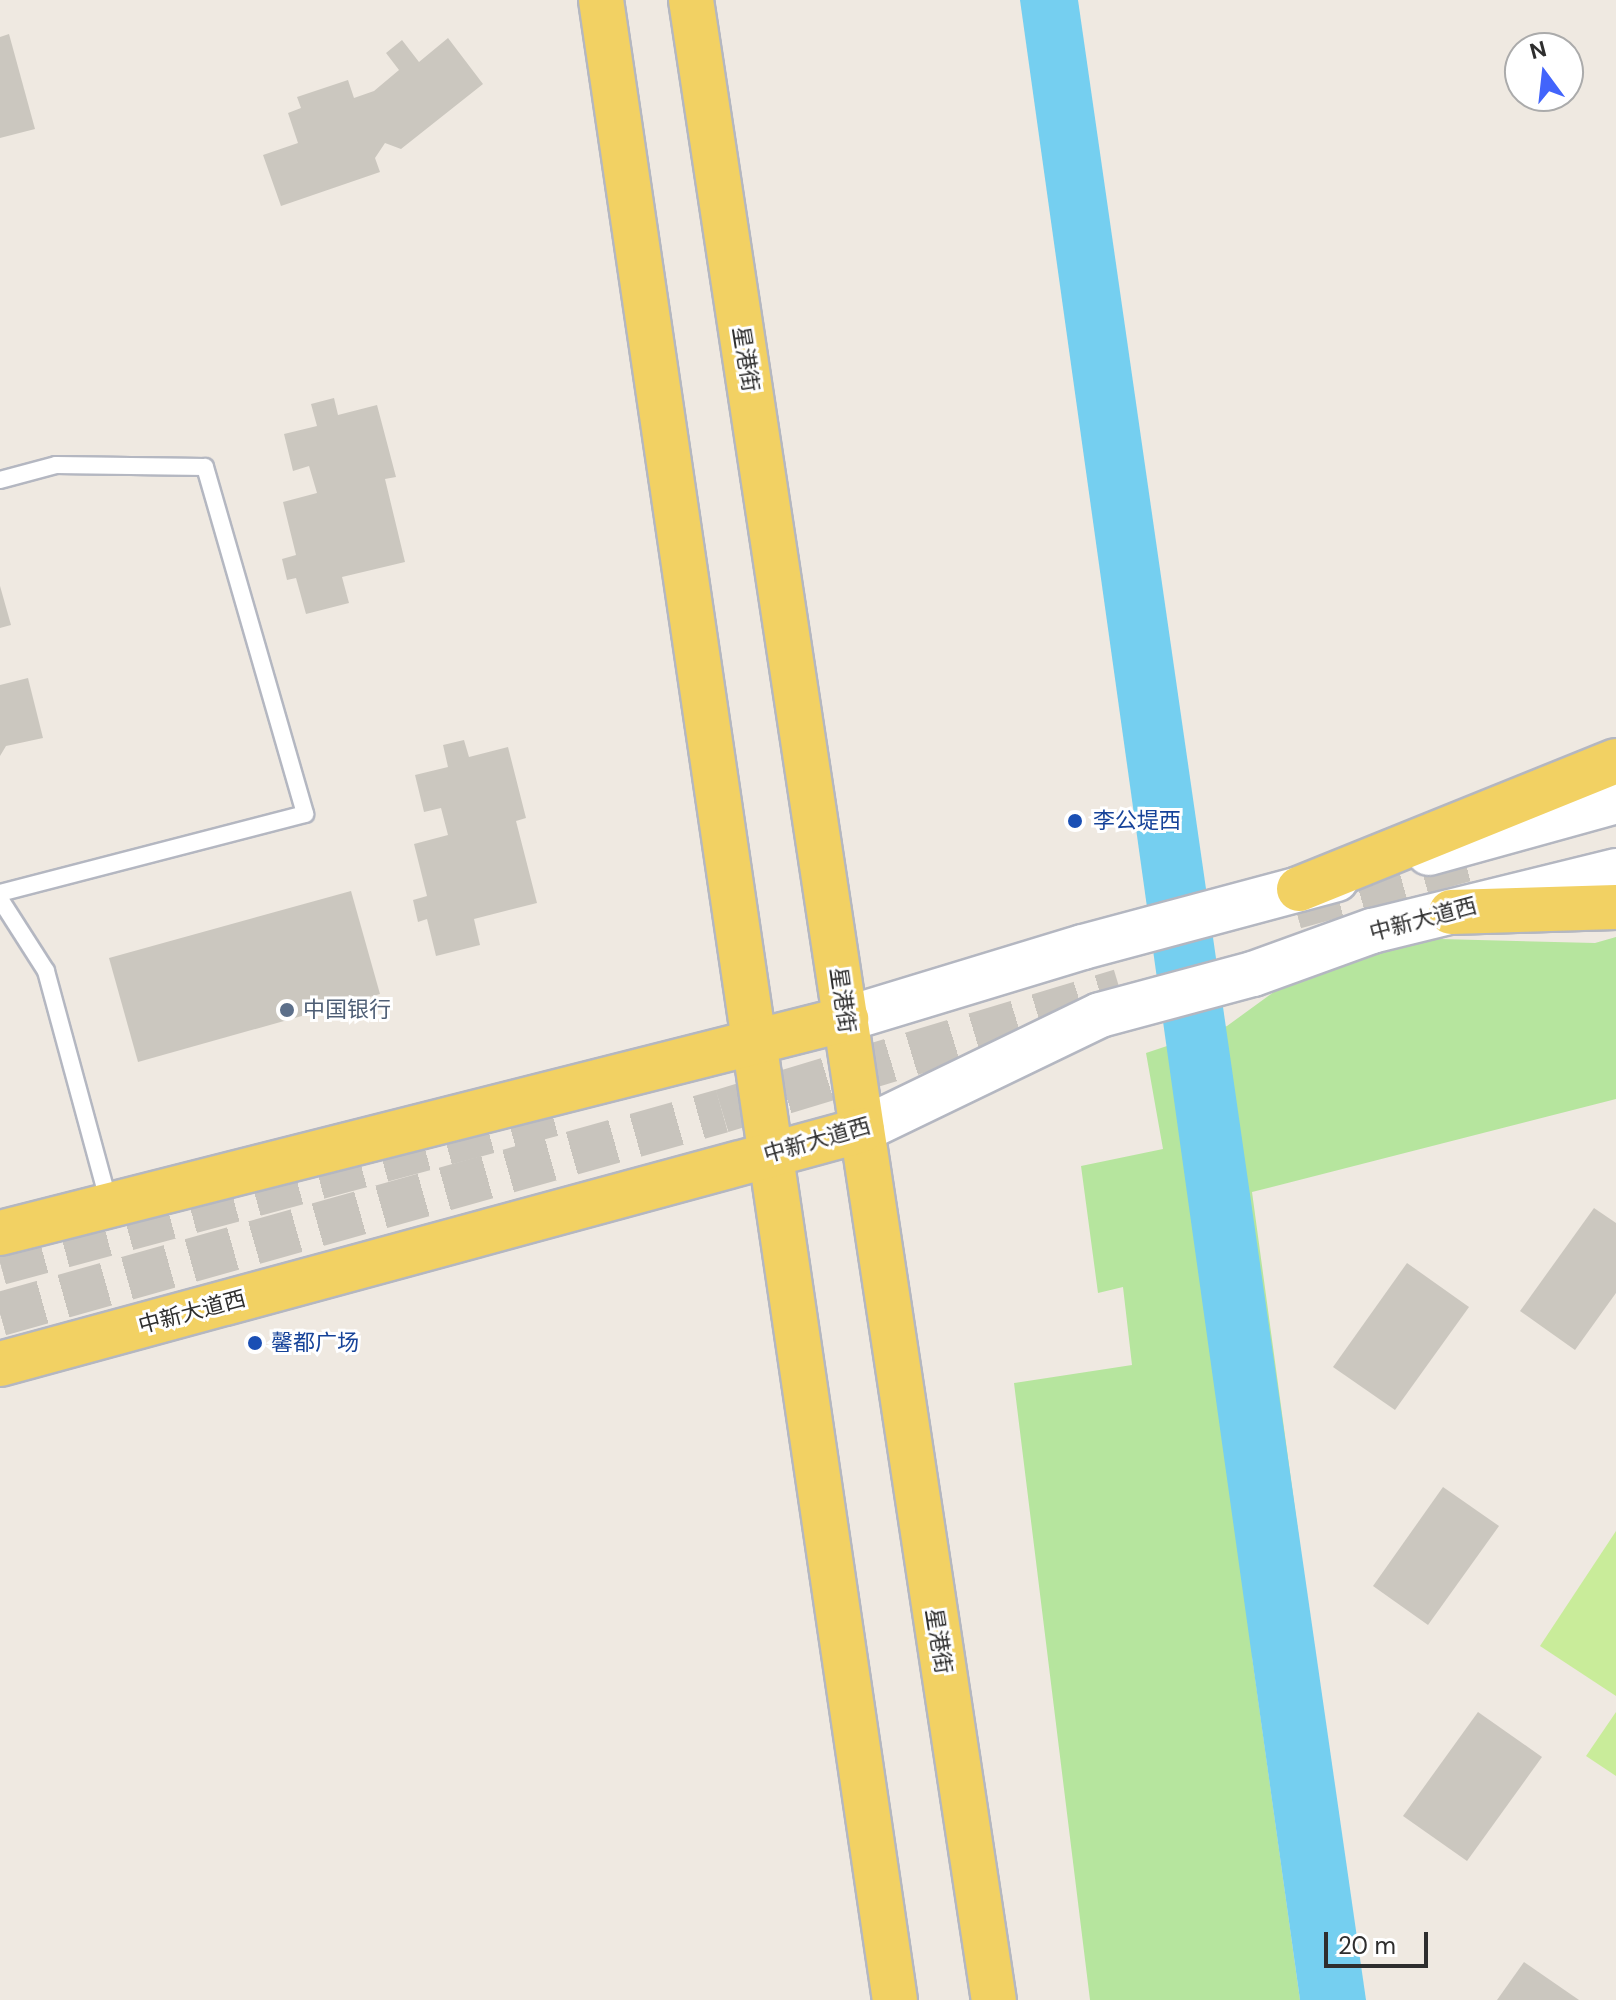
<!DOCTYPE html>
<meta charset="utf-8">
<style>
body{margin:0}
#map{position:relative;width:1616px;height:2000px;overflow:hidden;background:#efe9e1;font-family:"DM Sans","Noto Sans SC",sans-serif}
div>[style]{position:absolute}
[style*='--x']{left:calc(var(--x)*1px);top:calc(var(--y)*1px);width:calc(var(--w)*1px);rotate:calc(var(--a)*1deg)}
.green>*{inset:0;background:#b6e59e}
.pitch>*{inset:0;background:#c9ec9a}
.water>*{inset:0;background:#75cff0}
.building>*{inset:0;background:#cbc7bf}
.primary-tunnel>*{height:44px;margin-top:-22px;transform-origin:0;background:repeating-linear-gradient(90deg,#c8c4bd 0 44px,transparent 0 66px)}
.roads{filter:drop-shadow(2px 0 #b4b7c1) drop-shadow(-2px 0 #b4b7c1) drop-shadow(0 2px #b4b7c1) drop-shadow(0 -2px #b4b7c1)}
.lane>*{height:16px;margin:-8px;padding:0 8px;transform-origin:8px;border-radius:8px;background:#fff}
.secondary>*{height:44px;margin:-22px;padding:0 22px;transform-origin:22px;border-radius:22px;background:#fff}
.primary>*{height:44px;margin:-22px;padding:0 22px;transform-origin:22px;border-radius:22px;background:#f2d163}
.dots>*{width:22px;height:22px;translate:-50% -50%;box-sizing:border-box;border:4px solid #fff;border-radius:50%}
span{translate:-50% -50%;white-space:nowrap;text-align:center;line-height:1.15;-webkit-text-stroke:6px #fff;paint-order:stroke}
.street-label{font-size:22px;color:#2e2e2e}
.transit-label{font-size:22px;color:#164399}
.left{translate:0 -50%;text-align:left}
.service-label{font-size:22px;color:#4e5e75}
.north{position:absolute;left:1504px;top:32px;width:80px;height:80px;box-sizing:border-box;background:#fff;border:2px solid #ababab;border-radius:50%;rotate:345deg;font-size:22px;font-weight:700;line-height:32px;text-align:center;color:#2e2e2e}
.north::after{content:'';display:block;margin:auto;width:28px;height:36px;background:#4264fb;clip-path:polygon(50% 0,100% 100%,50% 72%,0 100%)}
.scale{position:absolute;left:1324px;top:1932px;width:104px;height:36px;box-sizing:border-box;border:4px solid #2e2e2e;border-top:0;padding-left:10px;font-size:24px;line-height:28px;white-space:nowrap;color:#2e2e2e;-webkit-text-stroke:6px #fff;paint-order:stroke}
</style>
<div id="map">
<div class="green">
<div style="clip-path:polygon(1616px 937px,1616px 1099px,1252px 1192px,1313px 1642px,1252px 1656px,1300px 2000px,1090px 2000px,1014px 1383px,1132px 1365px,1123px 1287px,1098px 1293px,1081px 1166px,1163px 1149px,1146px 1053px,1227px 1026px,1304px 970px,1355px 951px,1440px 939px,1595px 943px)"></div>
</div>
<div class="pitch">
<div style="clip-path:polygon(1616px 1531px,1616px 1696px,1540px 1646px)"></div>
<div style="clip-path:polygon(1616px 1712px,1616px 1776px,1586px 1756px)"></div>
</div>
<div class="water">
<div style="clip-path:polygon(1020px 0,1078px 0,1366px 2000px,1300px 2000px)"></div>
</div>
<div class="building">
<div style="clip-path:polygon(9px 34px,35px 129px,0 138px,0 37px)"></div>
<div style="clip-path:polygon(448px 38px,483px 84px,401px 149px,385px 143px,375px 158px,380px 172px,281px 206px,263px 155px,298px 143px,288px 113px,301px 108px,297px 97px,348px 80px,354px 98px,374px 91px,399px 70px,386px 53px,402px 40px,419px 62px)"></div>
<div style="clip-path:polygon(334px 398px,338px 415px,377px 405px,396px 477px,385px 479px,405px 562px,342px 577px,349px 603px,306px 614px,296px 578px,287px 580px,282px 559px,296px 555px,283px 502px,317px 493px,309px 466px,293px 471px,284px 434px,317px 426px,311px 404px)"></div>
<div style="clip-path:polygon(0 586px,11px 625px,0 628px)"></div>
<div style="clip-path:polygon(28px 678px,43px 738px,6px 746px,0 756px,0 685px)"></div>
<div style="clip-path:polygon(464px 740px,469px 757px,508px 747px,526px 818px,516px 821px,537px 903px,474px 919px,480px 945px,436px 956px,427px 919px,418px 922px,413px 900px,427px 896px,414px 844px,448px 835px,441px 808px,424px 812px,415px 775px,448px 767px,443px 745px)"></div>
<div style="clip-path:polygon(351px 891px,380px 994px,138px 1062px,109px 958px)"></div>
<div style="clip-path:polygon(1594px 1208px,1616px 1223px,1616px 1293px,1575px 1350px,1520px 1311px)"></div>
<div style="clip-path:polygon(1407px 1263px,1469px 1307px,1395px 1410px,1333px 1367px)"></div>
<div style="clip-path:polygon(1443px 1487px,1499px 1526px,1428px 1625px,1373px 1586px)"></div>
<div style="clip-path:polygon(1478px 1712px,1542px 1757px,1467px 1861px,1403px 1816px)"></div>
<div style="clip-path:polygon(1524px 1962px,1579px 2000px,1497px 2000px)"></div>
</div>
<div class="primary-tunnel">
<div style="--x:1295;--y:907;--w:191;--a:-15.5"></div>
<div style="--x:0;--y:1263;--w:574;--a:-15.05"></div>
<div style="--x:0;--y:1314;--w:750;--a:-15.7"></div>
<div style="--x:722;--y:1111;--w:416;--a:-16.8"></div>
</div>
<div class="roads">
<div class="lane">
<div style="--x:0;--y:480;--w:58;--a:-15"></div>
<div style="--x:56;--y:465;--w:149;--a:0.8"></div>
<div style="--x:205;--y:467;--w:361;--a:73.9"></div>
<div style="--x:305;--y:814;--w:315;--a:165.5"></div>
<div style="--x:0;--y:899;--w:85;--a:57.4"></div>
<div style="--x:46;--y:971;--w:240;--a:74.8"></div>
</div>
<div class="secondary">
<div style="--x:1429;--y:853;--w:194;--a:-15.5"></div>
<div style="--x:846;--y:1019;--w:248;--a:-16.9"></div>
<div style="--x:1083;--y:947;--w:262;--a:-15"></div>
<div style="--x:862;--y:1130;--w:264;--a:-25.8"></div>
<div style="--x:1100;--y:1015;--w:158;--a:-15"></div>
<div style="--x:1253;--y:974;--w:127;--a:-19.9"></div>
<div style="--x:1372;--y:931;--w:251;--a:-13.8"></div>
</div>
<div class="primary">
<div style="--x:601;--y:0;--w:2021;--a:81.64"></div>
<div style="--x:691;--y:0;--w:2023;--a:81.39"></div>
<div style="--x:1299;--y:889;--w:342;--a:-22"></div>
<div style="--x:1451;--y:912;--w:165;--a:-1.7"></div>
<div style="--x:0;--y:1233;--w:873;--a:-14.2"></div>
<div style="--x:0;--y:1364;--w:893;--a:-15.19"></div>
</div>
</div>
<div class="dots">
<div style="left:1075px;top:821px;background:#1a4fb4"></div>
<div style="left:287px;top:1010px;background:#5c6f8a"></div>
<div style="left:255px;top:1343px;background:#1a4fb4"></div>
</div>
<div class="street-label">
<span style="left:746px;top:359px;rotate:81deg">星港街</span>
<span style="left:1423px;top:919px;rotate:-15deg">中新大道西</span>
<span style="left:843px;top:1000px;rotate:82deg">星港街</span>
<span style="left:817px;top:1140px;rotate:-16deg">中新大道西</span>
<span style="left:192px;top:1312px;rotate:-15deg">中新大道西</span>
<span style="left:939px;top:1641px;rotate:81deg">星港街</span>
</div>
<div class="transit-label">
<span class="left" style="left:1093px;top:821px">李公堤西</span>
<span class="left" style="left:271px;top:1343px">馨都广场</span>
</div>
<div class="service-label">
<span class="left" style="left:303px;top:1010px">中国银行</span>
</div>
<div class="north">N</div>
<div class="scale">20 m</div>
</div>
